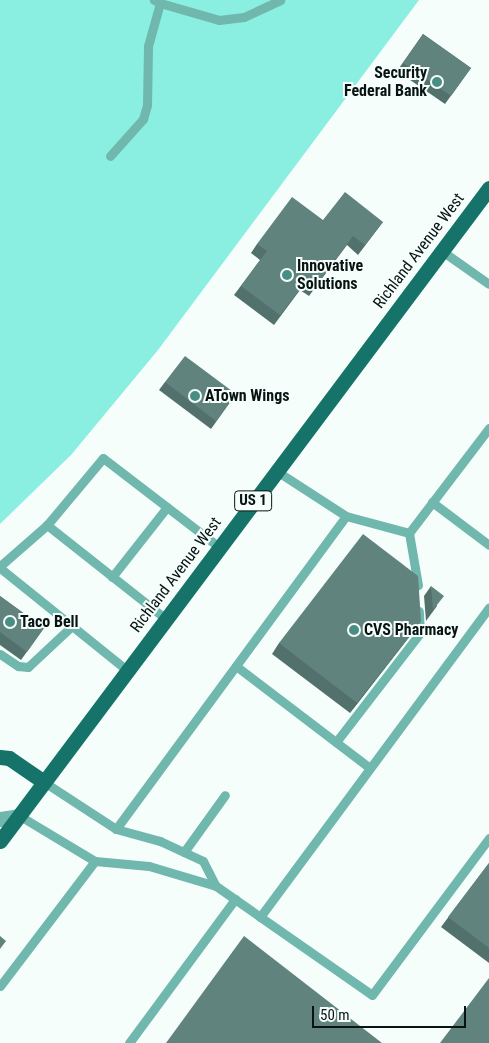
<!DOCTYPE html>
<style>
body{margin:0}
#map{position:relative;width:489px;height:1043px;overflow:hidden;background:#f6fefc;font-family:"Roboto Condensed",sans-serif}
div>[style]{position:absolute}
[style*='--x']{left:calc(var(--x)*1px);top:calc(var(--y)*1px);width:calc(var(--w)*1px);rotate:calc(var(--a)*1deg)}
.green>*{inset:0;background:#8aeee0}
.lane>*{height:9px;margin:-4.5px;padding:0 4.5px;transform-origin:4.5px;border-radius:4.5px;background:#70b7ad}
.street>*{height:15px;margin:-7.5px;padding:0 7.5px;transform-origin:7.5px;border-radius:7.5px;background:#70b7ad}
.primary>*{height:15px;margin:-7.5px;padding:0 7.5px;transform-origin:7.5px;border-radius:7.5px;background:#157369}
.wall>*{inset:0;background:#53716c}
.shaded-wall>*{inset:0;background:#445c58}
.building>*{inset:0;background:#61837e}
.dots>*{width:14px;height:14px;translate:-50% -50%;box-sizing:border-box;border:2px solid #f6fefc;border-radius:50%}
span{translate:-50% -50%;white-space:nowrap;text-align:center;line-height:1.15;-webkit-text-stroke:4px #f6fefc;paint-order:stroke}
.shield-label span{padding:1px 4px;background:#f6fefc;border:1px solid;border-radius:4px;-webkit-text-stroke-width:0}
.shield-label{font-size:15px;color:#071412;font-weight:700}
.poi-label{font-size:16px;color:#071412;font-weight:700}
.right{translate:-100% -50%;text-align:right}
.left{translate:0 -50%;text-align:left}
.street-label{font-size:16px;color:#071412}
.scale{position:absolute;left:312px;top:1006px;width:154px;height:22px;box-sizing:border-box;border:2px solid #071412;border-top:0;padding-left:6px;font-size:15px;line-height:18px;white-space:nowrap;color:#071412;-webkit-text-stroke:4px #f6fefc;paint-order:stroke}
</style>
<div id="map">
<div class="green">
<div style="clip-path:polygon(0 0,419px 0,158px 350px,71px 455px,0 524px)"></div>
</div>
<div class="lane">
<div style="--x:160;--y:3;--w:61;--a:16.1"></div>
<div style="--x:219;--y:20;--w:25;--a:-7"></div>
<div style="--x:244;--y:17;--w:40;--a:-25"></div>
<div style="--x:110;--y:156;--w:50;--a:-48.3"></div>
<div style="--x:143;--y:119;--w:15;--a:-74"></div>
<div style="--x:147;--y:105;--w:59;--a:-89"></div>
<div style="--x:148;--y:46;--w:45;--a:-74.4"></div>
<div style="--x:160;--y:3;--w:7;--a:-153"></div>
<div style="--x:442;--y:251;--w:57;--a:35.1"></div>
<div style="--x:432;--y:502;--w:71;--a:37"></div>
<div style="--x:346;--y:516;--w:65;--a:15.1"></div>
<div style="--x:409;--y:533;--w:132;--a:-52.7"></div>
<div style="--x:409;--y:533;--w:53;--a:80.2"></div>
<div style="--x:0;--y:566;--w:62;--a:-41.1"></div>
<div style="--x:0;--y:568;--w:163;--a:38.8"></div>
<div style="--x:112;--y:577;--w:89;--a:-51.8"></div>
<div style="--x:166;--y:619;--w:152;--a:-141.7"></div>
<div style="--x:47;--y:525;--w:87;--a:-50.1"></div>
<div style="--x:103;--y:458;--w:146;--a:37.5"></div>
<div style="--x:0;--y:654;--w:22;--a:34"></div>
<div style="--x:18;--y:666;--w:10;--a:6"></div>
<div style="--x:28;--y:667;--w:60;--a:-43"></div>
<div style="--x:236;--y:666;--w:168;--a:37.3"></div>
<div style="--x:336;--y:742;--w:138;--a:-52.4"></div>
<div style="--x:420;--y:633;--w:22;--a:-93"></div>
<div style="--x:44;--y:782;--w:86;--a:33.1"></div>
<div style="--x:116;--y:829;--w:46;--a:15.3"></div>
<div style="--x:160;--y:841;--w:47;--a:24.9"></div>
<div style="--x:203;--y:861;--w:28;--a:63"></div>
<div style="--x:20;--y:816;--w:87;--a:31"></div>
<div style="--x:95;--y:861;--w:54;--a:5.3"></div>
<div style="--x:149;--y:866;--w:70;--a:16.6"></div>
<div style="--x:216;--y:886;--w:190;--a:34.9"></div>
<div style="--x:372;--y:995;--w:196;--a:-53.3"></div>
<div style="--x:116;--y:829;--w:388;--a:-53.7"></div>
<div style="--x:346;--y:516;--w:85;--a:-147.1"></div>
<div style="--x:184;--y:852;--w:70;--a:-54.3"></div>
<div style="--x:260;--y:917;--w:385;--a:-53.5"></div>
<div style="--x:0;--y:986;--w:157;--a:-52.8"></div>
<div style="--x:129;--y:1043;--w:179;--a:-53.6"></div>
</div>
<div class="street">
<div style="--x:0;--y:819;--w:20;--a:-9"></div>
</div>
<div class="primary">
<div style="--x:0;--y:757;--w:9;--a:6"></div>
<div style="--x:9;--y:758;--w:42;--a:34.4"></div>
<div style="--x:0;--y:841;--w:816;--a:-53.17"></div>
</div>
<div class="wall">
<div style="clip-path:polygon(423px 34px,471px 68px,445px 104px,397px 71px)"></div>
<div style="clip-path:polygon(323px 220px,383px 222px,358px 255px,347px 245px,309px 296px,300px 290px,274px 325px,234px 295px,260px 260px,251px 253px,257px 244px)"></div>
<div style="clip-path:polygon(165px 382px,236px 394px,211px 429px,159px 390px)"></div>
<div style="clip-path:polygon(431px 586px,437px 606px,426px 621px,424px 596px)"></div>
<div style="clip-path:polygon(0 596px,44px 628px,21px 660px,0 645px)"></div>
<div style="clip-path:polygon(421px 621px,350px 713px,272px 654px,279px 643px)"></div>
<div style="clip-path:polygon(489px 863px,489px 963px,441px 927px)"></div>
</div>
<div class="shaded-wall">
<div style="clip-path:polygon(421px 621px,414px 631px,350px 713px,357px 703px)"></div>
</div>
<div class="building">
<div style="clip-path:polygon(423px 34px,471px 68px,451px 96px,403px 63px)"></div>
<div style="clip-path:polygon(345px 192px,383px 222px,365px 245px,353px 236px,315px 287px,306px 281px,280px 315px,241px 286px,267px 251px,257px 244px,292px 197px,323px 220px)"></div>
<div style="clip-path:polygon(185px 356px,236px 394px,216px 421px,165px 382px)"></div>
<div style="clip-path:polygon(363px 534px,418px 576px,421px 621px,357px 703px,279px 643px)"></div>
<div style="clip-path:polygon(431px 586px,444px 596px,433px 610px)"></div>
<div style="clip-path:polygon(0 596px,44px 628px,27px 652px,0 632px)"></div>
<div style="clip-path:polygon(489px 863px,489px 948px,448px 917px)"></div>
<div style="clip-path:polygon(0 936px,6px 941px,0 949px)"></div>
<div style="clip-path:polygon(244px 936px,382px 1043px,166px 1043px)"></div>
<div style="clip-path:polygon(489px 978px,489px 1043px,440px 1043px)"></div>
</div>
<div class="dots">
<div style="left:437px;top:82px;background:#498e85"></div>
<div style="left:287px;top:275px;background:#498e85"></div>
<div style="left:195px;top:396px;background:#498e85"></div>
<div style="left:10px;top:622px;background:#498e85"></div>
<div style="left:354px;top:630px;background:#498e85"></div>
</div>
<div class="shield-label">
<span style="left:253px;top:501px">US 1</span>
</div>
<div class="poi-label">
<span class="right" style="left:427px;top:82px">Security<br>Federal Bank</span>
<span class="left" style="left:297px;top:275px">Innovative<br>Solutions</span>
<span class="left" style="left:205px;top:396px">ATown Wings</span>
<span class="left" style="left:20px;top:622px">Taco Bell</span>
<span class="left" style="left:364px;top:630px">CVS Pharmacy</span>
</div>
<div class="street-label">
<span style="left:419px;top:251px;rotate:-53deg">Richland Avenue West</span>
<span style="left:176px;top:575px;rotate:-53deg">Richland Avenue West</span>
</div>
<div class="scale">50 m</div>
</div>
